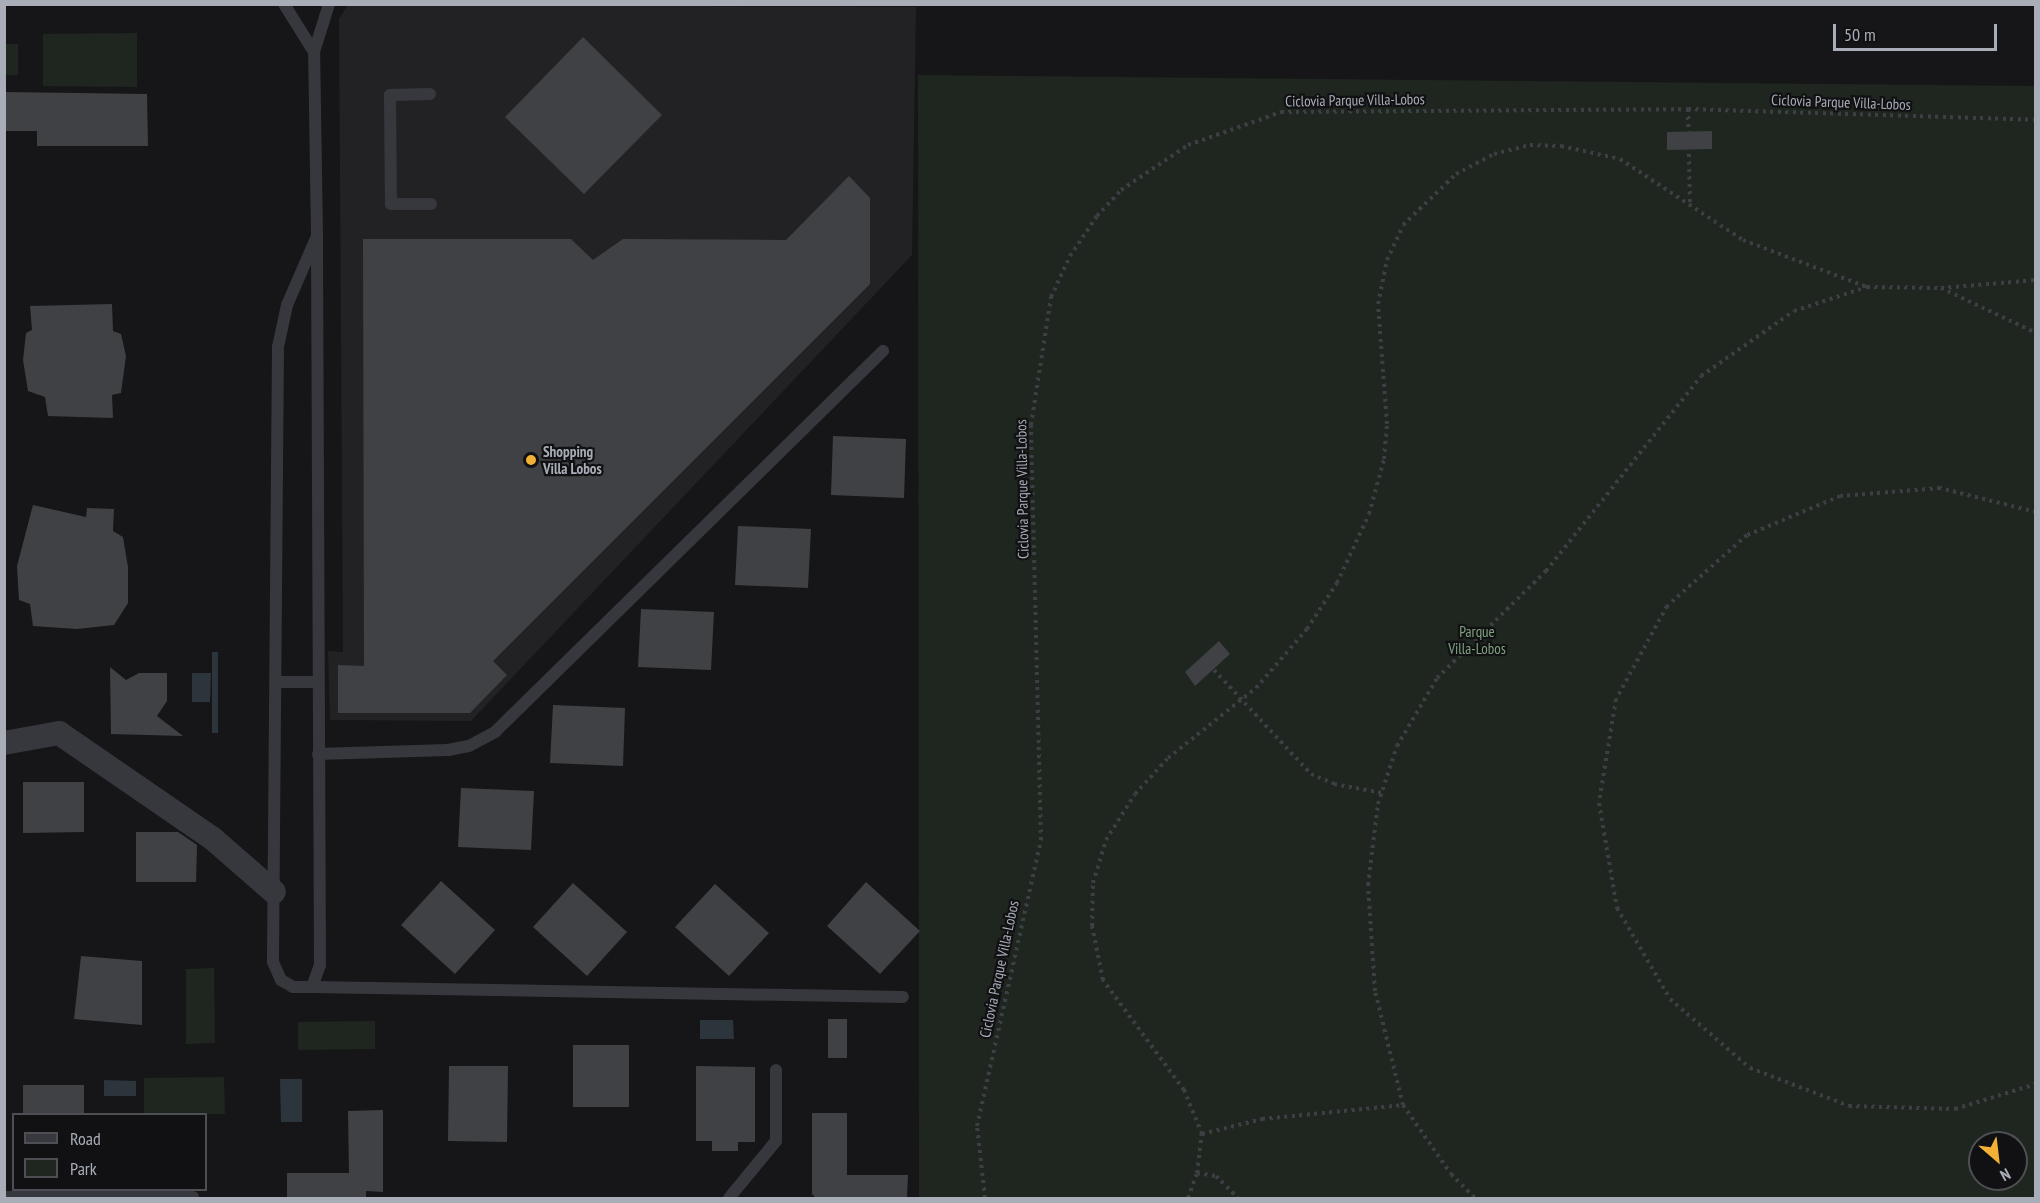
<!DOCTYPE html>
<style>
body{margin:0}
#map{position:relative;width:2040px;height:1203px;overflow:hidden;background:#161618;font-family:"PT Sans Narrow",sans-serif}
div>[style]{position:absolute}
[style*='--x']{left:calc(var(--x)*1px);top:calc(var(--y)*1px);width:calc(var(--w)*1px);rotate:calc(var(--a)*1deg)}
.built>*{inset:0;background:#222225}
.green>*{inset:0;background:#1e261f}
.water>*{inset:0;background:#2c353c}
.building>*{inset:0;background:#404145}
.path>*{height:4px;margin-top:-2px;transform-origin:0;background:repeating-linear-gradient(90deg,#3d3f44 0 3px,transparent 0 7.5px)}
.lane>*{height:12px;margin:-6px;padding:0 6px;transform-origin:6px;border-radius:6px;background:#37383d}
.street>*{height:24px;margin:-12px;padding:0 12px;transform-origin:12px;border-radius:12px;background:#37383d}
.dots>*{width:16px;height:16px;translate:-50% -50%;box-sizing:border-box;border:3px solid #111113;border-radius:50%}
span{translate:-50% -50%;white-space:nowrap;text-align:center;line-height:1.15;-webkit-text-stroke:4.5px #111113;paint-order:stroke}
.street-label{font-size:15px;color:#a8adb8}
.poi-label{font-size:15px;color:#a8adb8;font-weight:700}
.left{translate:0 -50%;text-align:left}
.park-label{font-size:15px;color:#7fa381}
.frame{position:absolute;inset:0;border:6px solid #a8adb8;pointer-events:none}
.legend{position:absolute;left:12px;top:1113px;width:195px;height:78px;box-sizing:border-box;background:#111113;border:2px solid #4d4f55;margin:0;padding:8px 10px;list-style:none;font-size:18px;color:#a8adb8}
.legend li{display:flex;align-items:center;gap:12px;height:30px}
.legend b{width:30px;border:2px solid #4d4f55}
.north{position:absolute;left:1968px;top:1131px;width:60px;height:60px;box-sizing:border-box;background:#111113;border:2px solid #4d4f55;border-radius:50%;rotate:152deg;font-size:16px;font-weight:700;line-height:24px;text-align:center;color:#a8adb8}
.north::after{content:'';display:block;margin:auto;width:21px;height:27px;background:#f2b134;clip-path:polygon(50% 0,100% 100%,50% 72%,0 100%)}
.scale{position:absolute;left:1833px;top:24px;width:164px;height:27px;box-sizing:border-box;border:3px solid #a8adb8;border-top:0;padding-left:8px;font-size:18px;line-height:21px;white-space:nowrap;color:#a8adb8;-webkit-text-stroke:4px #111113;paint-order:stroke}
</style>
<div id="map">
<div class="built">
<div style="clip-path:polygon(348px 5px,916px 7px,912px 255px,471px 721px,330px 720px,328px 651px,343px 652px,339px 19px)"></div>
</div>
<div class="green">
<div style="clip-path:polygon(137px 33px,137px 87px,43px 86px,43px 34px)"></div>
<div style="clip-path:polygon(5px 44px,18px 44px,18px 75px,5px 75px)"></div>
<div style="clip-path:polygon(evenodd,918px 75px,2035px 86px,2035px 1198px,919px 1198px,918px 75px,1980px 1143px,2016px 1143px,2016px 1179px,1980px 1179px,1980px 1143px)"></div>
<div style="clip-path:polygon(214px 968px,215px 1043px,186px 1044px,186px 969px)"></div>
<div style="clip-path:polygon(375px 1021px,375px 1049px,298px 1050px,298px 1022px)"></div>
<div style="clip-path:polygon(224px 1077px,225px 1114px,144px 1114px,144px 1078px)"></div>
</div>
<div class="water">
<div style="clip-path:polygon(212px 652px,218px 652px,218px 733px,212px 733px)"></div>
<div style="clip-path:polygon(192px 673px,211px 673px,210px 702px,192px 702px)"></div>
<div style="clip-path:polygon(700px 1020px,733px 1020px,734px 1039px,700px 1039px)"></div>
<div style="clip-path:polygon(280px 1079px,302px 1079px,302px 1122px,281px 1122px)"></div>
<div style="clip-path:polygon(104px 1080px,136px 1081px,136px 1096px,104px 1096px)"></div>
</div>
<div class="building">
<div style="clip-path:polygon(583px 37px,662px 115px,584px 194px,505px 117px)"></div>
<div style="clip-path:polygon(4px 92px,147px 94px,148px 146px,37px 146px,37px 131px,4px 131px)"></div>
<div style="clip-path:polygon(1712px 131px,1712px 149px,1667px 150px,1667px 132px)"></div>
<div style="clip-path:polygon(849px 176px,870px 198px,870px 284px,493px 661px,507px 675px,470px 713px,338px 713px,338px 665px,364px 666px,363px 239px,571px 239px,593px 260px,623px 239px,786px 240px)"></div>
<div style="clip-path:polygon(112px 304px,113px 331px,121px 334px,126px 356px,121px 393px,112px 395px,113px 418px,48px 416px,45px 397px,28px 391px,23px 360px,26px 333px,32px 330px,30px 306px)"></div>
<div style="clip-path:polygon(833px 436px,906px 439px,904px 498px,831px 495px)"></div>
<div style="clip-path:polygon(33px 505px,86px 517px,87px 508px,114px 509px,113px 531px,123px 537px,128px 567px,128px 603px,114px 625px,77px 629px,33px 626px,30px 604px,19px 600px,17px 566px)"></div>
<div style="clip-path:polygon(738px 526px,811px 529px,808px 588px,735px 585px)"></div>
<div style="clip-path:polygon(641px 609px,714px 612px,711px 670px,638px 667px)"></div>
<div style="clip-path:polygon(1219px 641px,1230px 654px,1195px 686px,1185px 672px)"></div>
<div style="clip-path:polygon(110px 667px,126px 680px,139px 673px,167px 673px,167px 701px,157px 716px,183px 736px,111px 734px)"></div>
<div style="clip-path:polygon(553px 705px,625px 708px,623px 766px,550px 763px)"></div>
<div style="clip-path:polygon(23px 782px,84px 782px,84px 832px,23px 833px)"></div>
<div style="clip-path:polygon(461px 788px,534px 791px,531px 850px,458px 847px)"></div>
<div style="clip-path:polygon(136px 832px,178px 832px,197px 845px,196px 882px,136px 882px)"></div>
<div style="clip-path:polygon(441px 881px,495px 930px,455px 974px,401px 925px)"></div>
<div style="clip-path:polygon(866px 882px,920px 931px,880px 974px,827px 926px)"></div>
<div style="clip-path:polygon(573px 883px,627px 932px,587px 976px,533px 927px)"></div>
<div style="clip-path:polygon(715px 884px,769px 933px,729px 976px,675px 927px)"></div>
<div style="clip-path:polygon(81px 956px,142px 961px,142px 1025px,74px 1019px)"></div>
<div style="clip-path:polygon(828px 1019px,847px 1019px,847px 1058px,828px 1058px)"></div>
<div style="clip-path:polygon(573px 1045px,629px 1045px,629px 1107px,573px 1107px)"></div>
<div style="clip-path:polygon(449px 1066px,508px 1066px,507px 1142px,448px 1141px)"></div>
<div style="clip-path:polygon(696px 1066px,755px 1067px,755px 1142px,738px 1142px,738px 1151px,712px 1151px,712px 1141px,696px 1141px)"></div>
<div style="clip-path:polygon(23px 1085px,84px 1085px,84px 1114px,23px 1114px)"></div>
<div style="clip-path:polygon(383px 1110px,383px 1192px,366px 1191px,366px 1198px,287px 1198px,287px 1173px,349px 1173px,348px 1111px)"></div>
<div style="clip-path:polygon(812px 1113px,847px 1113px,847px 1175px,908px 1175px,907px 1198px,816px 1198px,812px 1194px)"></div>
</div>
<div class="path">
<div style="--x:1688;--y:109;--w:96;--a:88.8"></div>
<div style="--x:1941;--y:288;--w:105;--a:25.3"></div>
<div style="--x:2036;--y:512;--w:99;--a:-166"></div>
<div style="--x:1940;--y:488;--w:100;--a:175.4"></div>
<div style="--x:1840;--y:496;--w:101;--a:157.2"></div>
<div style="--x:1747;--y:535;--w:107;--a:138.4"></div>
<div style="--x:1667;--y:606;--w:106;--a:118.7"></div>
<div style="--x:1616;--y:699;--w:105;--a:99.3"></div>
<div style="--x:1599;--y:803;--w:107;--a:80.3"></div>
<div style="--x:1617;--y:908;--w:105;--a:59.8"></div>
<div style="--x:1670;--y:999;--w:106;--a:40.8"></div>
<div style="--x:1750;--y:1068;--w:106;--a:21"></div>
<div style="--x:1849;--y:1106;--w:106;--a:1.6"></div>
<div style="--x:1955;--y:1109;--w:85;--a:-17.2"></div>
<div style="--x:1214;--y:670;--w:142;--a:47"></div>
<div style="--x:1311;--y:774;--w:25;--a:23"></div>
<div style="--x:1334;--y:784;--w:49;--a:10.6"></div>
<div style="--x:1403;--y:1105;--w:117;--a:-103.8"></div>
<div style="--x:1375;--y:991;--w:106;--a:-93.8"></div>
<div style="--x:1368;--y:885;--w:82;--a:-83"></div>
<div style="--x:1378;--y:804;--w:61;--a:-71.9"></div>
<div style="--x:1397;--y:746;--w:79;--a:-59.5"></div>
<div style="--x:1437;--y:678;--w:153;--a:-44.5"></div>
<div style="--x:1546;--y:571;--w:249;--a:-51.5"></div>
<div style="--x:1701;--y:376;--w:113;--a:-35"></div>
<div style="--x:1794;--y:311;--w:77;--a:-18.2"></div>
<div style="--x:1202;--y:1134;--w:48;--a:-112.2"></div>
<div style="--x:1184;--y:1090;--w:137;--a:-126.4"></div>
<div style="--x:1103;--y:980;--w:55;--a:-101.5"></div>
<div style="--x:1092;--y:926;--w:43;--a:-88.7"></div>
<div style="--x:1093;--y:883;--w:45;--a:-73.2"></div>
<div style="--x:1106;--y:840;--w:54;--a:-57.8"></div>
<div style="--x:1135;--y:794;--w:49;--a:-47.5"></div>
<div style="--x:1168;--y:758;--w:112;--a:-38.5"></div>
<div style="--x:1256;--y:688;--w:78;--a:-49.2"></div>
<div style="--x:1307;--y:629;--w:55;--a:-56.9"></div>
<div style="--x:1337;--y:583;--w:76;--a:-65.1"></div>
<div style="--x:1369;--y:514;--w:57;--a:-74.7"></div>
<div style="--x:1384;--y:459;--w:35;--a:-85"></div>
<div style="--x:1387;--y:424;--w:120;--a:-94.3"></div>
<div style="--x:1378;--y:304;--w:45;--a:-78.4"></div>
<div style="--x:1387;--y:260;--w:38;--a:-65"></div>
<div style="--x:1403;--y:225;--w:74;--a:-43.9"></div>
<div style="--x:1456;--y:174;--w:43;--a:-27.8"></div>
<div style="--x:1494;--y:154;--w:37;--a:-14"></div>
<div style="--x:1530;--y:145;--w:31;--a:2"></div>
<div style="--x:1561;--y:146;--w:60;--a:12.4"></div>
<div style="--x:1620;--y:159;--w:147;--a:33.4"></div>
<div style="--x:1743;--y:240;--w:133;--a:20.8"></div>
<div style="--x:1867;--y:287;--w:74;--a:0.8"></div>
<div style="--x:1941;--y:288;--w:95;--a:-4.8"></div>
<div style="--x:1197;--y:1173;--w:19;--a:9"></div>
<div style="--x:1216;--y:1176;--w:31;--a:45"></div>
<div style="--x:985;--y:1198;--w:72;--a:-96.3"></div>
<div style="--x:977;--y:1126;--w:293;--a:-77.4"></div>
<div style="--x:1041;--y:840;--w:415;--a:-91.4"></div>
<div style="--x:1031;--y:425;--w:130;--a:-81.1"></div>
<div style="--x:1051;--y:297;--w:45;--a:-65.1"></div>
<div style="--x:1070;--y:256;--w:48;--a:-56"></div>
<div style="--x:1097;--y:216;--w:35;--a:-47"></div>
<div style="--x:1121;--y:190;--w:81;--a:-33.9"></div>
<div style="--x:1188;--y:145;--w:99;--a:-19.5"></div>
<div style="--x:1281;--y:112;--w:407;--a:-0.4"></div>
<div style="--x:1688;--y:109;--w:348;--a:1.8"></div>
<div style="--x:1188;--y:1198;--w:27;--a:-70"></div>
<div style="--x:1197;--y:1173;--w:39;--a:-83"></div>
<div style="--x:1202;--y:1134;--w:62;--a:-14"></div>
<div style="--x:1262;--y:1119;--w:142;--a:-5.7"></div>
<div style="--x:1403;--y:1105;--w:84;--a:55.2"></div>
<div style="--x:1451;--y:1174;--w:34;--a:45"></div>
</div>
<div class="lane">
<div style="--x:284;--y:4;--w:57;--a:58"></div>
<div style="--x:430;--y:94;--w:40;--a:178.6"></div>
<div style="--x:390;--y:95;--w:109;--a:89.5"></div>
<div style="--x:391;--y:204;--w:40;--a:0"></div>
<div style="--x:317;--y:236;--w:75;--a:113.5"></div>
<div style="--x:287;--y:305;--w:43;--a:102.1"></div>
<div style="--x:278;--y:347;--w:615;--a:90.47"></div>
<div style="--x:273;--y:962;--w:20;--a:66"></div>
<div style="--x:281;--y:980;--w:14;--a:30"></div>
<div style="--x:293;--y:987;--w:19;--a:0"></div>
<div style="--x:312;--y:987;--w:23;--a:-70"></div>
<div style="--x:320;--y:965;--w:729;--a:-90.24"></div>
<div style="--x:317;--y:236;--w:184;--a:-90.9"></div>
<div style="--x:314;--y:52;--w:50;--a:-72.6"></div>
<div style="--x:276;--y:682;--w:42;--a:0"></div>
<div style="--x:318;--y:754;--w:130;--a:-1.8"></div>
<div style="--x:448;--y:750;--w:21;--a:-11"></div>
<div style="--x:469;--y:746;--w:30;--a:-28"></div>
<div style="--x:495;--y:732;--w:544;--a:-44.48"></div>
<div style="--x:312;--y:987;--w:591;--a:0.97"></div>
<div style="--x:4;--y:1197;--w:189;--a:0"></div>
<div style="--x:729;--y:1198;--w:74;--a:-50.5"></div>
<div style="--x:776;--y:1141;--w:71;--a:-90"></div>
</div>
<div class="street">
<div style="--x:4;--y:743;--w:56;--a:-10.3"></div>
<div style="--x:59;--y:733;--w:186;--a:34.5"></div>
<div style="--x:212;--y:838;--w:82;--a:41.1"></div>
</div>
<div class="dots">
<div style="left:531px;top:460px;background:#f2b134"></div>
</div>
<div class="street-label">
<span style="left:1355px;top:100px;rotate:-1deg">Ciclovia Parque Villa-Lobos</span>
<span style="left:1841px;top:102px;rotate:2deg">Ciclovia Parque Villa-Lobos</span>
<span style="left:1022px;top:489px;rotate:-91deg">Ciclovia Parque Villa-Lobos</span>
<span style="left:999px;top:969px;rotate:-78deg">Ciclovia Parque Villa-Lobos</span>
</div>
<div class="poi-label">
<span class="left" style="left:543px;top:460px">Shopping<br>Villa Lobos</span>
</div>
<div class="park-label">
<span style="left:1477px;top:640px">Parque<br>Villa-Lobos</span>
</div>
<div class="frame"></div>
<ul class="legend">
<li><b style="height:8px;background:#37383d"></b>Road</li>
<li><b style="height:16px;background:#1e261f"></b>Park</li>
</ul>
<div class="north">N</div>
<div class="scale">50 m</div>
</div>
